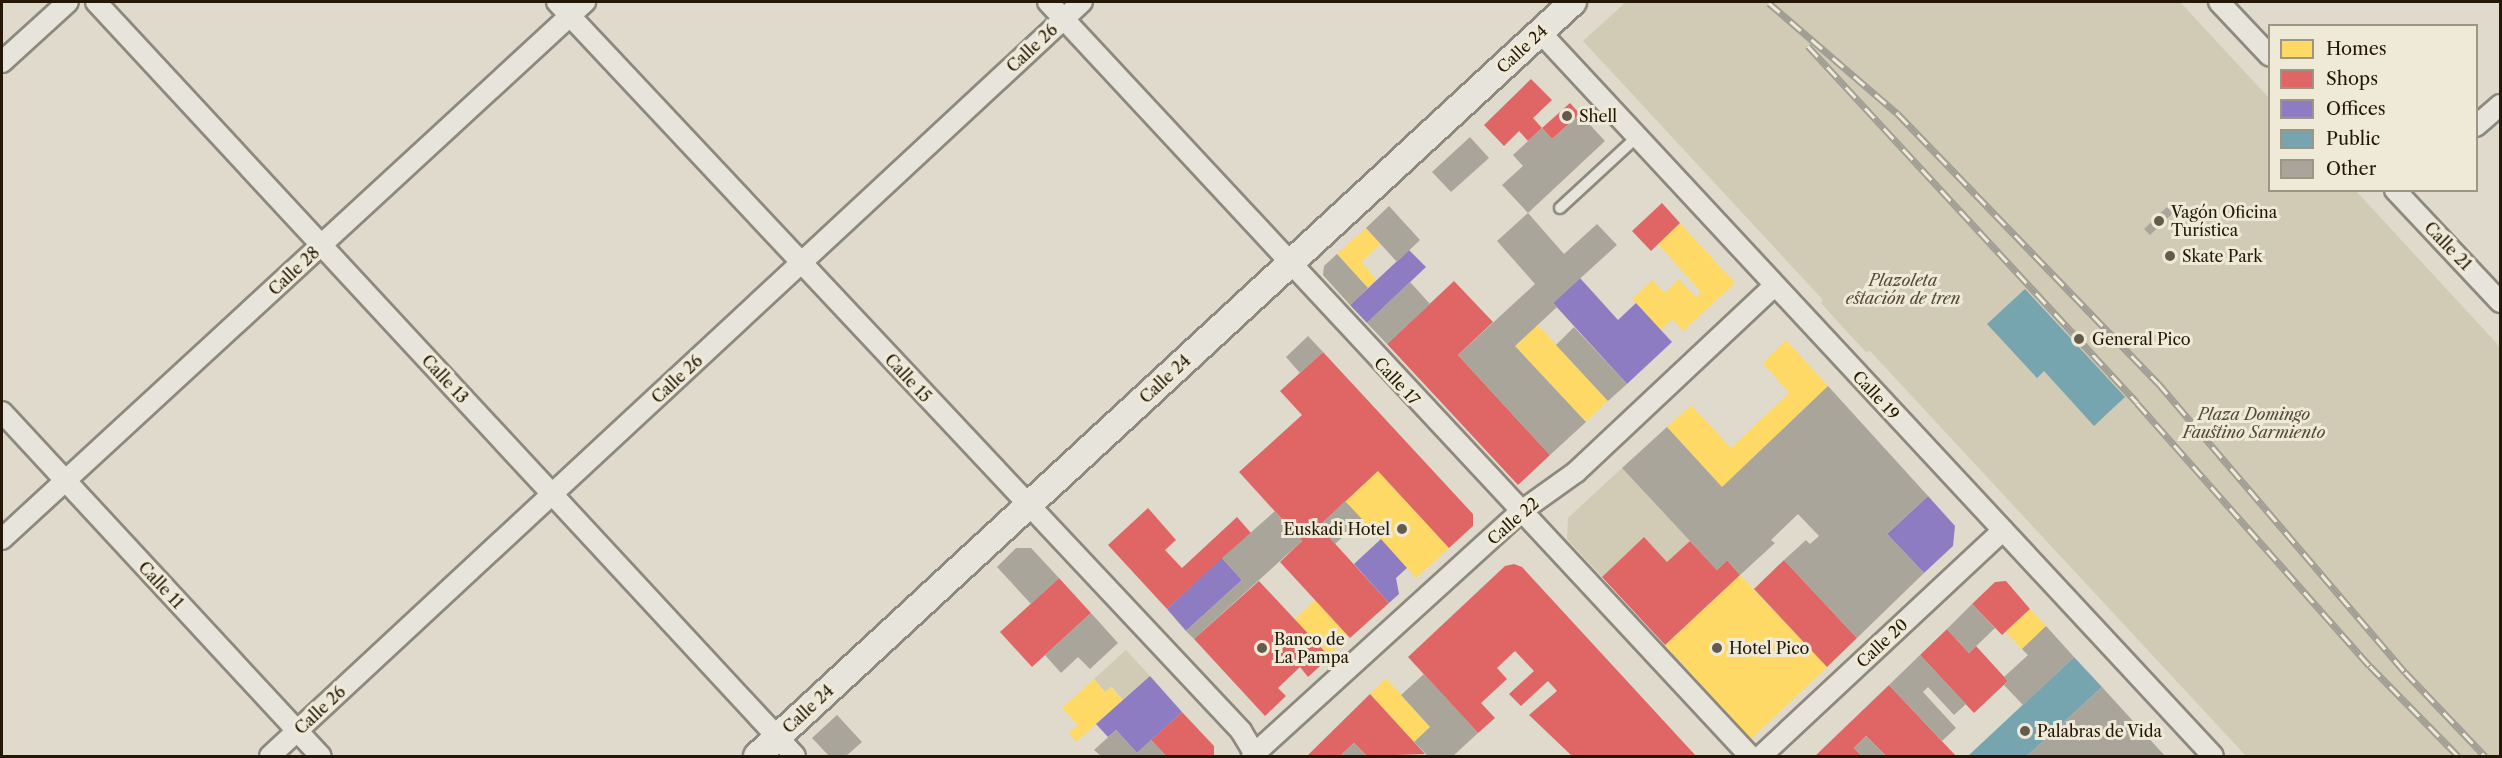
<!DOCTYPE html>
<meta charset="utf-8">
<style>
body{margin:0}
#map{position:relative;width:2502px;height:758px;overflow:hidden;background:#dfdacb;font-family:"Libre Caslon Text",serif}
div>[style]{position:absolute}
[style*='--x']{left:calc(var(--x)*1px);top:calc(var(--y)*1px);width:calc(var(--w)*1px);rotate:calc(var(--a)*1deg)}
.green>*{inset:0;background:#d1cab5}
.homes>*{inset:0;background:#ffd966}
.shops>*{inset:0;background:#e06666}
.offices>*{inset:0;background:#8e7cc3}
.public>*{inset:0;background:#76a5af}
.building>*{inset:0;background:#aaa59b}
.roads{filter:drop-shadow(2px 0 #8d897e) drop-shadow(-2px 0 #8d897e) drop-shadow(0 2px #8d897e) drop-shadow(0 -2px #8d897e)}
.service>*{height:10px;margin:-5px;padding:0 5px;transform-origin:5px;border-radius:5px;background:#e7e4dc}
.minor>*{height:20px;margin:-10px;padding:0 10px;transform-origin:10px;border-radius:10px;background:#e7e4dc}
.tertiary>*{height:26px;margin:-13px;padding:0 13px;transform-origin:13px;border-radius:13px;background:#e7e4dc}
.rail>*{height:7px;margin-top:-3.5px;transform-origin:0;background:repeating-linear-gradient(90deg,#efead8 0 14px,#a19e95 0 28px);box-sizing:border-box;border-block:2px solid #a19e95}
.dots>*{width:16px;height:16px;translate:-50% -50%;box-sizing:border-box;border:3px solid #efead8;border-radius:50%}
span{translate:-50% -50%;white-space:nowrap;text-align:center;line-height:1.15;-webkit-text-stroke:6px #efead8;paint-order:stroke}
.street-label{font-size:16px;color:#241705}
.poi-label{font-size:16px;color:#241705}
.left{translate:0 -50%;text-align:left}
.right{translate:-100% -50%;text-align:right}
.park-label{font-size:16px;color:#554934;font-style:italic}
.frame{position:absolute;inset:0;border:3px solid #241705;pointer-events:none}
.legend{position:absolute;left:2268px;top:24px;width:210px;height:168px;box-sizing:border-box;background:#efead8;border:2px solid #9e9684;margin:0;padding:8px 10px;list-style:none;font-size:18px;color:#241705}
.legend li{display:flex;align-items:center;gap:12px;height:30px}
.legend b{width:30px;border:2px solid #9e9684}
</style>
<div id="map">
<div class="green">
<div style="clip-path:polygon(1626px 2px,2180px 2px,2269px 98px,2270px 190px,2356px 191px,2500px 347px,2500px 756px,2246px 756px,1870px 351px,1866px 352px,1848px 333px,1821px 303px,1823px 300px,1583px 41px)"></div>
<div style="clip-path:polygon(1622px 468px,1690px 541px,1667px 562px,1644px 537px,1602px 577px,1567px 539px,1568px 518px)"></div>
<div style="clip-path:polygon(1126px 650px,1150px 676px,1123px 700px,1112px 687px,1105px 692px,1094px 679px)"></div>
</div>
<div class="homes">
<div style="clip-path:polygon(1680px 223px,1735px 283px,1683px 331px,1672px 319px,1661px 330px,1632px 299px,1652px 280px,1665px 293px,1679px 279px,1696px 297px,1701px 292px,1658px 244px)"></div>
<div style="clip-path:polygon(1366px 228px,1381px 244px,1361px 262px,1377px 280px,1368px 288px,1337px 254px)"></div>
<div style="clip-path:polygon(1538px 325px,1608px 401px,1586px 422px,1515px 346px)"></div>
<div style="clip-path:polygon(1786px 340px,1828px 386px,1722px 487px,1667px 427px,1691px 405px,1731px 448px,1789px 393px,1763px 363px)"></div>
<div style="clip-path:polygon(1378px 471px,1449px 548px,1416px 578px,1345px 501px)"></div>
<div style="clip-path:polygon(1740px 575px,1827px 667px,1751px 739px,1665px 645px)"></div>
<div style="clip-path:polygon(1315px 600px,1347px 634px,1330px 657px,1295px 619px)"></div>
<div style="clip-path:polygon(2030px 609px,2046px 626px,2022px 649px,2006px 632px)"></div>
<div style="clip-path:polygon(1386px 678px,1430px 727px,1414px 742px,1370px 694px)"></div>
<div style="clip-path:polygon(1094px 679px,1105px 692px,1111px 687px,1123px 700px,1076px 742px,1069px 733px,1078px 725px,1062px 708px)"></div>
</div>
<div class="shops">
<div style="clip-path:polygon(1531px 79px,1552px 100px,1533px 118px,1542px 128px,1528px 141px,1519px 131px,1504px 146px,1484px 125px)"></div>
<div style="clip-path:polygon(1570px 103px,1580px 114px,1552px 139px,1542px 128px)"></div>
<div style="clip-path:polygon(1662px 203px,1680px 223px,1651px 251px,1632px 231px)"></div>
<div style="clip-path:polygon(1454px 281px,1493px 322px,1458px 355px,1550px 455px,1518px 485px,1387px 344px)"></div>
<div style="clip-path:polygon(1323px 352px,1473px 514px,1473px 526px,1449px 548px,1378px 471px,1319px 526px,1389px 603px,1350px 638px,1280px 562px,1302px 541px,1239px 472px,1302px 415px,1280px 391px)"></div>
<div style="clip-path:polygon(1148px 508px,1176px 540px,1165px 550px,1182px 568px,1237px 517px,1251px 533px,1167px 609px,1108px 545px)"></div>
<div style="clip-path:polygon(1644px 537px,1667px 562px,1690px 541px,1717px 570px,1727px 560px,1740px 575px,1665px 645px,1602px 577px)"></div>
<div style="clip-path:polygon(1784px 560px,1857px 638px,1827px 667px,1754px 589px)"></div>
<div style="clip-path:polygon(1514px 564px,1522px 567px,1696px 756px,1572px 756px,1529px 715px,1557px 691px,1548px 681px,1521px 706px,1509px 694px,1534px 671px,1515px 651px,1497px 668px,1507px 679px,1481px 703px,1495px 718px,1478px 733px,1408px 657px,1505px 566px)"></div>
<div style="clip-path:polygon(1059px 578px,1091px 613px,1032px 667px,1000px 632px)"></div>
<div style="clip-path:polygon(1259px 581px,1330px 657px,1308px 677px,1300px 667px,1278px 688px,1286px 696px,1265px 716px,1194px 639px)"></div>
<div style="clip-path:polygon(2006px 581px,2030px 609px,2002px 635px,1972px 604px,1995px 582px)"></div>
<div style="clip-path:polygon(1947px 629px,1969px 653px,1976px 646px,2008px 681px,1974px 713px,1920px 655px)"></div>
<div style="clip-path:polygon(1889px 685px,1956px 756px,1886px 756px,1866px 736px,1854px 748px,1862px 756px,1815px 756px)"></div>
<div style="clip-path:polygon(1370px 694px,1425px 754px,1367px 756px,1354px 743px,1340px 756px,1307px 756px)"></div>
<div style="clip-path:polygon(1182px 712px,1214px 746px,1214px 756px,1166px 756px,1151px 740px)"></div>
</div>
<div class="offices">
<div style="clip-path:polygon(1409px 250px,1426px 267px,1367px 323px,1350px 305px)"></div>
<div style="clip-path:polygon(1580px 278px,1618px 320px,1636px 303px,1672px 342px,1627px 384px,1553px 303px)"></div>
<div style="clip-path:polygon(1928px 496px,1955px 526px,1953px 546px,1924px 573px,1887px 534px)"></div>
<div style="clip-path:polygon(1381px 539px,1407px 568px,1396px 578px,1399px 594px,1389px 603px,1354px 564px)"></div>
<div style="clip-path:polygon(1222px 558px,1242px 580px,1186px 631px,1167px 609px)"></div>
<div style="clip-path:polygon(1150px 676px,1182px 712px,1137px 753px,1116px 730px,1108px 737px,1096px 724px)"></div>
</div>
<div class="public">
<div style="clip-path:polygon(2025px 289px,2125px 397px,2094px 426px,2044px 371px,2037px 378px,1987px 324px)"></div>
<div style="clip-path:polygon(2074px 657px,2102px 687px,2027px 756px,1968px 756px)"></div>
</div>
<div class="building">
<div style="clip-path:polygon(1580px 114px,1605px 141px,1528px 213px,1502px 185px,1523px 166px,1513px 155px,1542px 128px,1552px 139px)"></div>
<div style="clip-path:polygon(1470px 137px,1489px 158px,1451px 192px,1432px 172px)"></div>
<div style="clip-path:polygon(1389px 206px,1420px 240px,1397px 262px,1366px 228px)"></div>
<div style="clip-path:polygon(2167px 207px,2173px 213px,2150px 235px,2144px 229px)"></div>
<div style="clip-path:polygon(1528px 213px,1564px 254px,1597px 224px,1617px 245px,1553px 303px,1557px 307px,1515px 346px,1586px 422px,1550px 455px,1458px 355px,1535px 284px,1497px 241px)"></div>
<div style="clip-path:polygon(1337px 254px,1368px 288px,1350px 305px,1323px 275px,1324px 266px)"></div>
<div style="clip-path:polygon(1410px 282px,1430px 304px,1387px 344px,1367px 323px)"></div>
<div style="clip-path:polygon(1574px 327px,1627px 384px,1608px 401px,1556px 345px)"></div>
<div style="clip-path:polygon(1308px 336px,1323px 352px,1300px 373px,1286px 357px)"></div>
<div style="clip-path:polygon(1828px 386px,1928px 496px,1887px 534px,1924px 573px,1857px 638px,1784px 560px,1806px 540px,1810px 544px,1819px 536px,1798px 514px,1771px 540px,1775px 543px,1740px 575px,1727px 560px,1717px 570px,1622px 468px,1667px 427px,1722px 487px)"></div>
<div style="clip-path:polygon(1345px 501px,1362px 519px,1335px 544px,1319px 526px)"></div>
<div style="clip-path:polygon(1275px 511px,1302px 541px,1194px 639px,1186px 631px,1242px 580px,1222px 558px)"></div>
<div style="clip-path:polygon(1016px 548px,1031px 548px,1059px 578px,1031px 604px,997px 567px)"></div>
<div style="clip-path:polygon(1972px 604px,1995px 628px,1969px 653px,1947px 629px)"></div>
<div style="clip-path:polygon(1091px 613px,1118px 643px,1090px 669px,1078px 657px,1061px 673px,1045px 655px)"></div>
<div style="clip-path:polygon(2046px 626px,2074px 657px,2023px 705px,2004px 685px,2008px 681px,2004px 677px,2028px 655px,2022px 649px)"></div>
<div style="clip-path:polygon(1920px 655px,1966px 704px,1954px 715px,1928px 687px,1923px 692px,1956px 728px,1942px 741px,1889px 685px)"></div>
<div style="clip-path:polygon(1424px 674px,1478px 733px,1453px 756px,1428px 756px,1414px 742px,1430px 727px,1401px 695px)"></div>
<div style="clip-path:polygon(2102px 687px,2165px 756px,2027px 756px)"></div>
<div style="clip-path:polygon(837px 715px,862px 742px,846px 756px,829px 756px,812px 738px)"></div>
<div style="clip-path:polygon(1116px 730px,1137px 753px,1151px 740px,1166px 756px,1101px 756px,1094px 750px)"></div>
<div style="clip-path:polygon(1866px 736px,1886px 756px,1862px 756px,1854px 748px)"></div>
<div style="clip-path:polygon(1354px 743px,1367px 756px,1340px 756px)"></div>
</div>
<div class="roads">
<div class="service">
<div style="--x:1560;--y:208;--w:105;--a:-42.7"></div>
</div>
<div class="minor">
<div style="--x:96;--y:2;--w:1028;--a:47.17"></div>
<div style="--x:557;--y:2;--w:1000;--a:46.82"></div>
<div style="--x:1241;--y:731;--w:29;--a:59"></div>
<div style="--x:1048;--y:2;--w:1030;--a:47.05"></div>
<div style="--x:2219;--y:2;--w:74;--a:46.6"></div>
<div style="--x:1540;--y:32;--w:988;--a:47.09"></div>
<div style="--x:2;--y:62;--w:89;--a:-42.3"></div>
<div style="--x:2476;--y:126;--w:32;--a:-41"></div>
<div style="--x:2395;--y:190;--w:154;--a:46.8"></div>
<div style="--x:2;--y:412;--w:469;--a:47.2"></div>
<div style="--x:2;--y:539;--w:793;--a:-42.65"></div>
<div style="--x:270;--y:756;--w:1108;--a:-42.88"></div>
<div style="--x:1252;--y:756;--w:362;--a:-42.3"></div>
<div style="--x:1520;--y:512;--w:69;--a:-35.5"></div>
<div style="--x:1576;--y:472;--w:272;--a:-43.2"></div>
<div style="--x:1761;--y:756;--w:331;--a:-43"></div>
</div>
<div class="tertiary">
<div style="--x:757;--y:756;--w:1111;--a:-42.74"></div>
</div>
</div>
<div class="rail">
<div style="--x:1769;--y:3;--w:170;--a:40.7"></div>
<div style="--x:1898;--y:114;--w:374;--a:46"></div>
<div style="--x:2158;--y:383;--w:380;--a:49.5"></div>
<div style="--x:2405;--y:672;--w:116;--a:46.4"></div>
<div style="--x:1808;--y:46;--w:485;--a:47.3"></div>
<div style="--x:2137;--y:403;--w:351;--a:48.5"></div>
<div style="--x:2370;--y:666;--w:126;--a:45.6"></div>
</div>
<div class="dots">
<div style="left:1567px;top:116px;background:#655b4a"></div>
<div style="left:2159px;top:221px;background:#655b4a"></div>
<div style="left:2170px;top:256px;background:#655b4a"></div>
<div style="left:2079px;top:339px;background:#655b4a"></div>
<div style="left:1402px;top:529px;background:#655b4a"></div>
<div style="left:1262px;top:648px;background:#655b4a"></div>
<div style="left:1717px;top:648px;background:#655b4a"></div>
<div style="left:2025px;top:731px;background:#655b4a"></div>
</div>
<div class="street-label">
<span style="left:1032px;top:48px;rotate:-43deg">Calle 26</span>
<span style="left:1522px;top:49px;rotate:-43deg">Calle 24</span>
<span style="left:2448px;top:246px;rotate:46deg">Calle 21</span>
<span style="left:294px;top:271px;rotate:-43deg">Calle 28</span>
<span style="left:908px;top:378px;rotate:47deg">Calle 15</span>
<span style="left:445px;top:379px;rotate:47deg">Calle 13</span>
<span style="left:677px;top:379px;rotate:-43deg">Calle 26</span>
<span style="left:1165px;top:379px;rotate:-43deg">Calle 24</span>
<span style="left:1397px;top:381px;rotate:47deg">Calle 17</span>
<span style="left:1876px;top:395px;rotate:47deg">Calle 19</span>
<span style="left:1513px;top:521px;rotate:-41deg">Calle 22</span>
<span style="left:161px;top:585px;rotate:47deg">Calle 11</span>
<span style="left:1882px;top:643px;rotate:-43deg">Calle 20</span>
<span style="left:808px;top:709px;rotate:-43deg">Calle 24</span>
<span style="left:320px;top:710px;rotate:-43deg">Calle 26</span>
</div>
<div class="poi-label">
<span class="left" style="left:1579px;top:116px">Shell</span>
<span class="left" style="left:2171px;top:221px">Vagón Oficina<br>Turística</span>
<span class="left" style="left:2182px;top:256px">Skate Park</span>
<span class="left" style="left:2092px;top:339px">General Pico</span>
<span class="right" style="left:1390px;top:529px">Euskadi Hotel</span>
<span class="left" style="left:1274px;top:648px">Banco de<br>La Pampa</span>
<span class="left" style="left:1729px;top:648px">Hotel Pico</span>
<span class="left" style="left:2037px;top:731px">Palabras de Vida</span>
</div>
<div class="park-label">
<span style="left:1903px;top:289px">Plazoleta<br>estación de tren</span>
<span style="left:2254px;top:423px">Plaza Domingo<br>Faustino Sarmiento</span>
</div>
<div class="frame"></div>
<ul class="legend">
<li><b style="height:16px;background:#ffd966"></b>Homes</li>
<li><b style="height:16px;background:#e06666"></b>Shops</li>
<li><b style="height:16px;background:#8e7cc3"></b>Offices</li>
<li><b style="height:16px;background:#76a5af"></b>Public</li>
<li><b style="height:16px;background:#aaa59b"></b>Other</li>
</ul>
</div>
